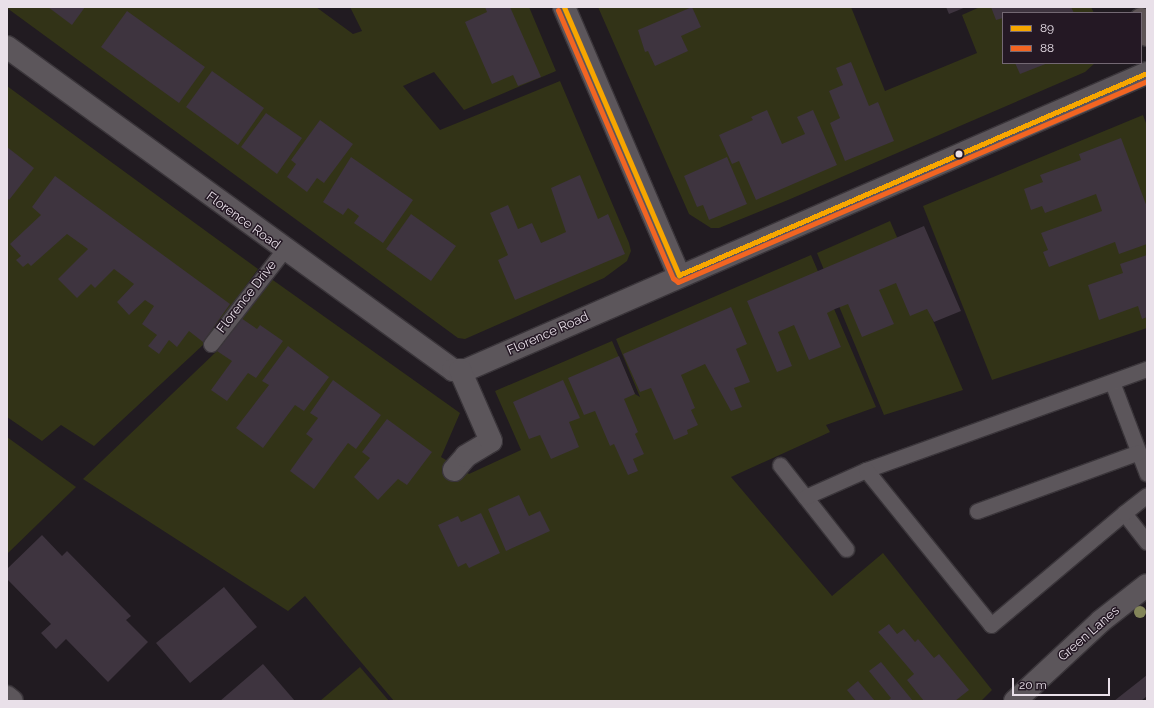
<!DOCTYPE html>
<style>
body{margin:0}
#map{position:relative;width:1154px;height:708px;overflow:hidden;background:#211b21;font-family:Raleway,sans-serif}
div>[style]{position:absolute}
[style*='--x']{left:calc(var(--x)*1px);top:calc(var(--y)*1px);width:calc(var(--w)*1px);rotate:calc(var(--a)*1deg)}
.green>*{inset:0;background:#323317}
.building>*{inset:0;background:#3e343f}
.roads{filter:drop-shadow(1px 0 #3a353a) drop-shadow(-1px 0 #3a353a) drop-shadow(0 1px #3a353a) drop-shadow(0 -1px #3a353a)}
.service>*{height:15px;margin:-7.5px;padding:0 7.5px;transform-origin:7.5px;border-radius:7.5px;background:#5c565b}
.minor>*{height:22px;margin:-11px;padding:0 11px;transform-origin:11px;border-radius:11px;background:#5c565b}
.trunk>*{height:22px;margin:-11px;padding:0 11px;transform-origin:11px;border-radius:11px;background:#5e5456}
.bus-1>*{height:5px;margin:-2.5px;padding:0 2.5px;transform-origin:2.5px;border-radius:2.5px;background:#f7a600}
.bus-2>*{height:5px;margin:-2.5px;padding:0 2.5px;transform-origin:2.5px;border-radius:2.5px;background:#f26522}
.trees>*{width:12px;height:12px;margin:-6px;border-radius:50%;background:#838559}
.dots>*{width:11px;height:11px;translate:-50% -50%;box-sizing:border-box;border:2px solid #241824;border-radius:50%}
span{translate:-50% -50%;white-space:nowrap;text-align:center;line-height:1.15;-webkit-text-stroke:3px #241824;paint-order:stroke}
.street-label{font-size:13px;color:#e9e0e9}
.frame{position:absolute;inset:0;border:8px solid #e9e0e9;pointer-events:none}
.legend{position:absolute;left:1002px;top:12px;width:140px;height:52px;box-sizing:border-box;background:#241824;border:1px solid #736873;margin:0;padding:5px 7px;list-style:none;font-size:12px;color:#e9e0e9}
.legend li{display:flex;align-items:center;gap:8px;height:20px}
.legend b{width:20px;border:1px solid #736873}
.scale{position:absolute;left:1012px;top:678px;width:98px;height:18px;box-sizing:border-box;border:2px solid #e9e0e9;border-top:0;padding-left:5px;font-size:12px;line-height:14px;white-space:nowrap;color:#e9e0e9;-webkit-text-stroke:3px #241824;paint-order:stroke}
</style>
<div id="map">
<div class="green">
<div style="clip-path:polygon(316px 7px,353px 34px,362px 31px,350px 7px,529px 7px,556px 71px,464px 110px,434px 72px,403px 86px,440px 130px,560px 81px,629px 243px,631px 251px,627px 261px,604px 278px,465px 339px,458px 338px,7px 8px)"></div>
<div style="clip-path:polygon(598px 7px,851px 7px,885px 91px,977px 53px,962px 15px,980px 7px,1091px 7px,1094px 13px,1003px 13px,1003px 63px,1095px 63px,1085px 72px,788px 200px,719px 228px,711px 228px,689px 214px)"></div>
<div style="clip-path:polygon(7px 86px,258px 269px,203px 345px,94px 446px,61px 425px,42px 441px,7px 417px)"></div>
<div style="clip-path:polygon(1143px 115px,1147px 126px,1147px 328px,992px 380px,923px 206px)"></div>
<div style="clip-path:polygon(890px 221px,963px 390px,884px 415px,817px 253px)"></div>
<div style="clip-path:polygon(811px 255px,876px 407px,826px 425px,830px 432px,731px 477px,832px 596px,883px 553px,992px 690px,981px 701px,394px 701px,305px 596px,288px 611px,83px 479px,217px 351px,270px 278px,460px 413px,441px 457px,469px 474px,521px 450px,495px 391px,612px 341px,635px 394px,640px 397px,616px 339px)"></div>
<div style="clip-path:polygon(7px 437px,76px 487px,7px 554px)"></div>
<div style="clip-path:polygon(360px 667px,389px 701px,320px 701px)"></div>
</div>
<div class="building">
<div style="clip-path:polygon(48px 7px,85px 7px,72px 25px)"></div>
<div style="clip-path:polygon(485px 7px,510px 7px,541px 77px,518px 86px,513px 75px,492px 84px,465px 22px,487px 12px)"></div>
<div style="clip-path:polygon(692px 7px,701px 27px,681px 36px,688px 51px,655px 66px,648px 51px,645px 52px,638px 30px)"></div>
<div style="clip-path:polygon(946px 7px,966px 7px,949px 14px)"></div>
<div style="clip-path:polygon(991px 7px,1071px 7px,1074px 13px,1003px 13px,1003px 18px,996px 20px)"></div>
<div style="clip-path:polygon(127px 11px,205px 67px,179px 103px,101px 47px)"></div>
<div style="clip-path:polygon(851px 62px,869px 106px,878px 102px,894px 141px,845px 161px,830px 123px,840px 118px,829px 91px,843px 85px,836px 68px)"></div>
<div style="clip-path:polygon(1015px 63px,1048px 63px,1020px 74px)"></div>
<div style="clip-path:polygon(212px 71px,264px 108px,238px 145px,186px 107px)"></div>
<div style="clip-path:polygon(767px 110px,782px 144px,805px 134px,797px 117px,813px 110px,837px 165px,756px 200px,739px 161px,732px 164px,719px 135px,753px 120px,751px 117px)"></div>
<div style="clip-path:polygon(266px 113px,302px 138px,277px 174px,241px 147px)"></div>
<div style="clip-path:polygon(320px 120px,353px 144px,324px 183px,317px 178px,307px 192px,287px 177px,296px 164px,291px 160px)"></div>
<div style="clip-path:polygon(1121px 138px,1147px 207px,1147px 244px,1119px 254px,1115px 242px,1049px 267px,1043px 252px,1048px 250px,1041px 233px,1102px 211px,1096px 194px,1045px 213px,1042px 206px,1031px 210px,1024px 189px,1043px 182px,1040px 175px,1081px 160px,1079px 154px)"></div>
<div style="clip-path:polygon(7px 147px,34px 168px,9px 200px,7px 198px)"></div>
<div style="clip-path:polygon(351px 157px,413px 200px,383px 243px,354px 223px,359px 216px,348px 208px,343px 215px,323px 202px)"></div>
<div style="clip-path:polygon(727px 157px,747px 204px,709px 220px,703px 205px,697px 207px,684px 176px)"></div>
<div style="clip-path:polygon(580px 175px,598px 219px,608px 214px,625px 254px,515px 300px,498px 260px,508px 255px,490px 213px,508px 205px,518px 229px,532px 223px,541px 243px,555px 237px,566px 232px,551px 188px)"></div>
<div style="clip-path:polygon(55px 176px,230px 304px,203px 342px,189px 331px,177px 347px,169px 340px,159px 354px,148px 346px,157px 335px,142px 324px,154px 306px,145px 300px,129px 315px,117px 302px,134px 284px,114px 269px,95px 288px,91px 284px,77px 298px,58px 279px,88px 249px,67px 234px,31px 266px,28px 263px,23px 267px,16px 260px,21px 256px,10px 244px,41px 215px,32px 207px)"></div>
<div style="clip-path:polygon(411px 214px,456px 246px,431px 281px,386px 249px)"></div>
<div style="clip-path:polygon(924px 226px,961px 311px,934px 322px,927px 309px,910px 316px,896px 283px,879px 290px,894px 324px,862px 337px,848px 304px,835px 309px,827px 313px,841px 347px,809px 360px,794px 325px,778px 332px,792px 366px,777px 372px,747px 301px)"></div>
<div style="clip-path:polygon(1147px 255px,1147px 317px,1142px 319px,1138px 306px,1099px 320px,1088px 285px,1123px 273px,1120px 264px)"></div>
<div style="clip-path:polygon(731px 307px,747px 344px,736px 349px,750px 382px,734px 388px,742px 407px,731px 411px,705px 364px,681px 375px,695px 408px,691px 410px,698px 425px,687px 430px,688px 434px,674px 440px,651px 388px,640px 392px,623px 354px)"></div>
<div style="clip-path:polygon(241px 318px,257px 329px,260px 325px,283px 341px,256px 378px,248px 373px,227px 401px,211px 390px,232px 361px,217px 351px)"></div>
<div style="clip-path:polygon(288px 346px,329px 377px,304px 411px,295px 405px,263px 448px,236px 428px,269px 385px,262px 381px)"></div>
<div style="clip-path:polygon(619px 356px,635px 394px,624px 399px,638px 432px,635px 434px,644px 454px,633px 459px,638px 471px,628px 475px,614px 444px,610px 446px,595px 411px,584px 415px,568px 378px)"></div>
<div style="clip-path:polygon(333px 380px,381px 415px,356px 449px,348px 443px,314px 489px,290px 471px,313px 439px,306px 434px,318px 418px,310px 413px)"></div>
<div style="clip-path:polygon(563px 380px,580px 418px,569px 422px,579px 447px,551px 459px,540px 435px,529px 439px,513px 402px)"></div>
<div style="clip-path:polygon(387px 419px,432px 452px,407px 485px,398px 479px,378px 500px,354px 477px,370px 458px,362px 452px)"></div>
<div style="clip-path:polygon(519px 495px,529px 516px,540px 511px,550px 531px,506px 551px,488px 509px)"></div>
<div style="clip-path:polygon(481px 513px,500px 553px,469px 568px,466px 563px,458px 567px,438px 525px,458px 516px,461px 522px)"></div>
<div style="clip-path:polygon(42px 535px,62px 556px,67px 551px,131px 616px,126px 620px,148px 642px,108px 682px,66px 639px,56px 649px,41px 633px,51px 624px,7px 579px,7px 569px)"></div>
<div style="clip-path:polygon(224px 587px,257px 627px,190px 683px,156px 643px)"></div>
<div style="clip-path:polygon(889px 624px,897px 634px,904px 629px,915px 642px,918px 639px,934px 658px,939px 654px,969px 690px,955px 701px,924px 701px,907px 680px,914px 674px,878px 632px)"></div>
<div style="clip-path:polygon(881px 662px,913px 701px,888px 701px,891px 698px,869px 671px)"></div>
<div style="clip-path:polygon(263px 664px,295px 701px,220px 701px)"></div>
<div style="clip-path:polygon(1147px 675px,1147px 696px,1141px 701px,1114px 701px)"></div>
<div style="clip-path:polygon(858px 681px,875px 701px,856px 701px,847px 690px)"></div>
</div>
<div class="roads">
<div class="service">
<div style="--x:211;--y:344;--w:119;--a:-52.2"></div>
<div style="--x:1112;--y:382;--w:98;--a:69.2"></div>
<div style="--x:780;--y:465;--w:107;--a:51.8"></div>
<div style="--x:866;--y:470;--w:299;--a:-19.8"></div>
<div style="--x:805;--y:497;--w:67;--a:-23.9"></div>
<div style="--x:866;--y:470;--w:199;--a:51.1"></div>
<div style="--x:991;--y:625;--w:174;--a:-40.1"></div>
<div style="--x:1124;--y:513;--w:37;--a:52"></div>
<div style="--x:977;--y:511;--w:172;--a:-20"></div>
<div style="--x:1124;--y:513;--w:29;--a:-38"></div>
</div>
<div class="minor">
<div style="--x:564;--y:7;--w:292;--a:66.8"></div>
<div style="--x:7;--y:47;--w:551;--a:35.91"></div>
<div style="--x:453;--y:370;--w:13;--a:0"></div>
<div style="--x:466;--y:370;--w:743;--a:-23.56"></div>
<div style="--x:454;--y:470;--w:18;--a:-49"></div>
<div style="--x:466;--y:456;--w:29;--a:-31"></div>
<div style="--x:491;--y:441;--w:77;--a:-113.6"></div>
<div style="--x:7;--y:697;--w:6;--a:39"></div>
<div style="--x:1015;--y:701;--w:117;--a:-42.9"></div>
<div style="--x:1101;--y:621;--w:58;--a:-38"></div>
</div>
<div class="trunk">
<div style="--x:1141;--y:19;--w:17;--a:69"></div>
</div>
</div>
<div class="bus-1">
<div style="--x:564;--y:7;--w:292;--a:66.8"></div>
<div style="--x:679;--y:275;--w:510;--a:-23.35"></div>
</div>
<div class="bus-2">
<div style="--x:558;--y:10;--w:292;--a:66.8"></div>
<div style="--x:673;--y:278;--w:6;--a:39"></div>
<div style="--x:678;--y:282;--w:510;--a:-23.2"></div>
</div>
<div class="trees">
<div style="left:1140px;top:612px"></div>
</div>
<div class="dots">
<div style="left:959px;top:154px;background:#e9e0e9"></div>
</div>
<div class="street-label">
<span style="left:243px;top:221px;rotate:36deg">Florence Road</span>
<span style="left:247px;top:297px;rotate:-52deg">Florence Drive</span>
<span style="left:548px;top:334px;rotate:-24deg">Florence Road</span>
<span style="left:1089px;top:634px;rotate:-41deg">Green Lanes</span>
</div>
<div class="frame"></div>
<ul class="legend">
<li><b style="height:5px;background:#f7a600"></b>89</li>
<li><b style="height:5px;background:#f26522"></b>88</li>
</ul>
<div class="scale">20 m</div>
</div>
